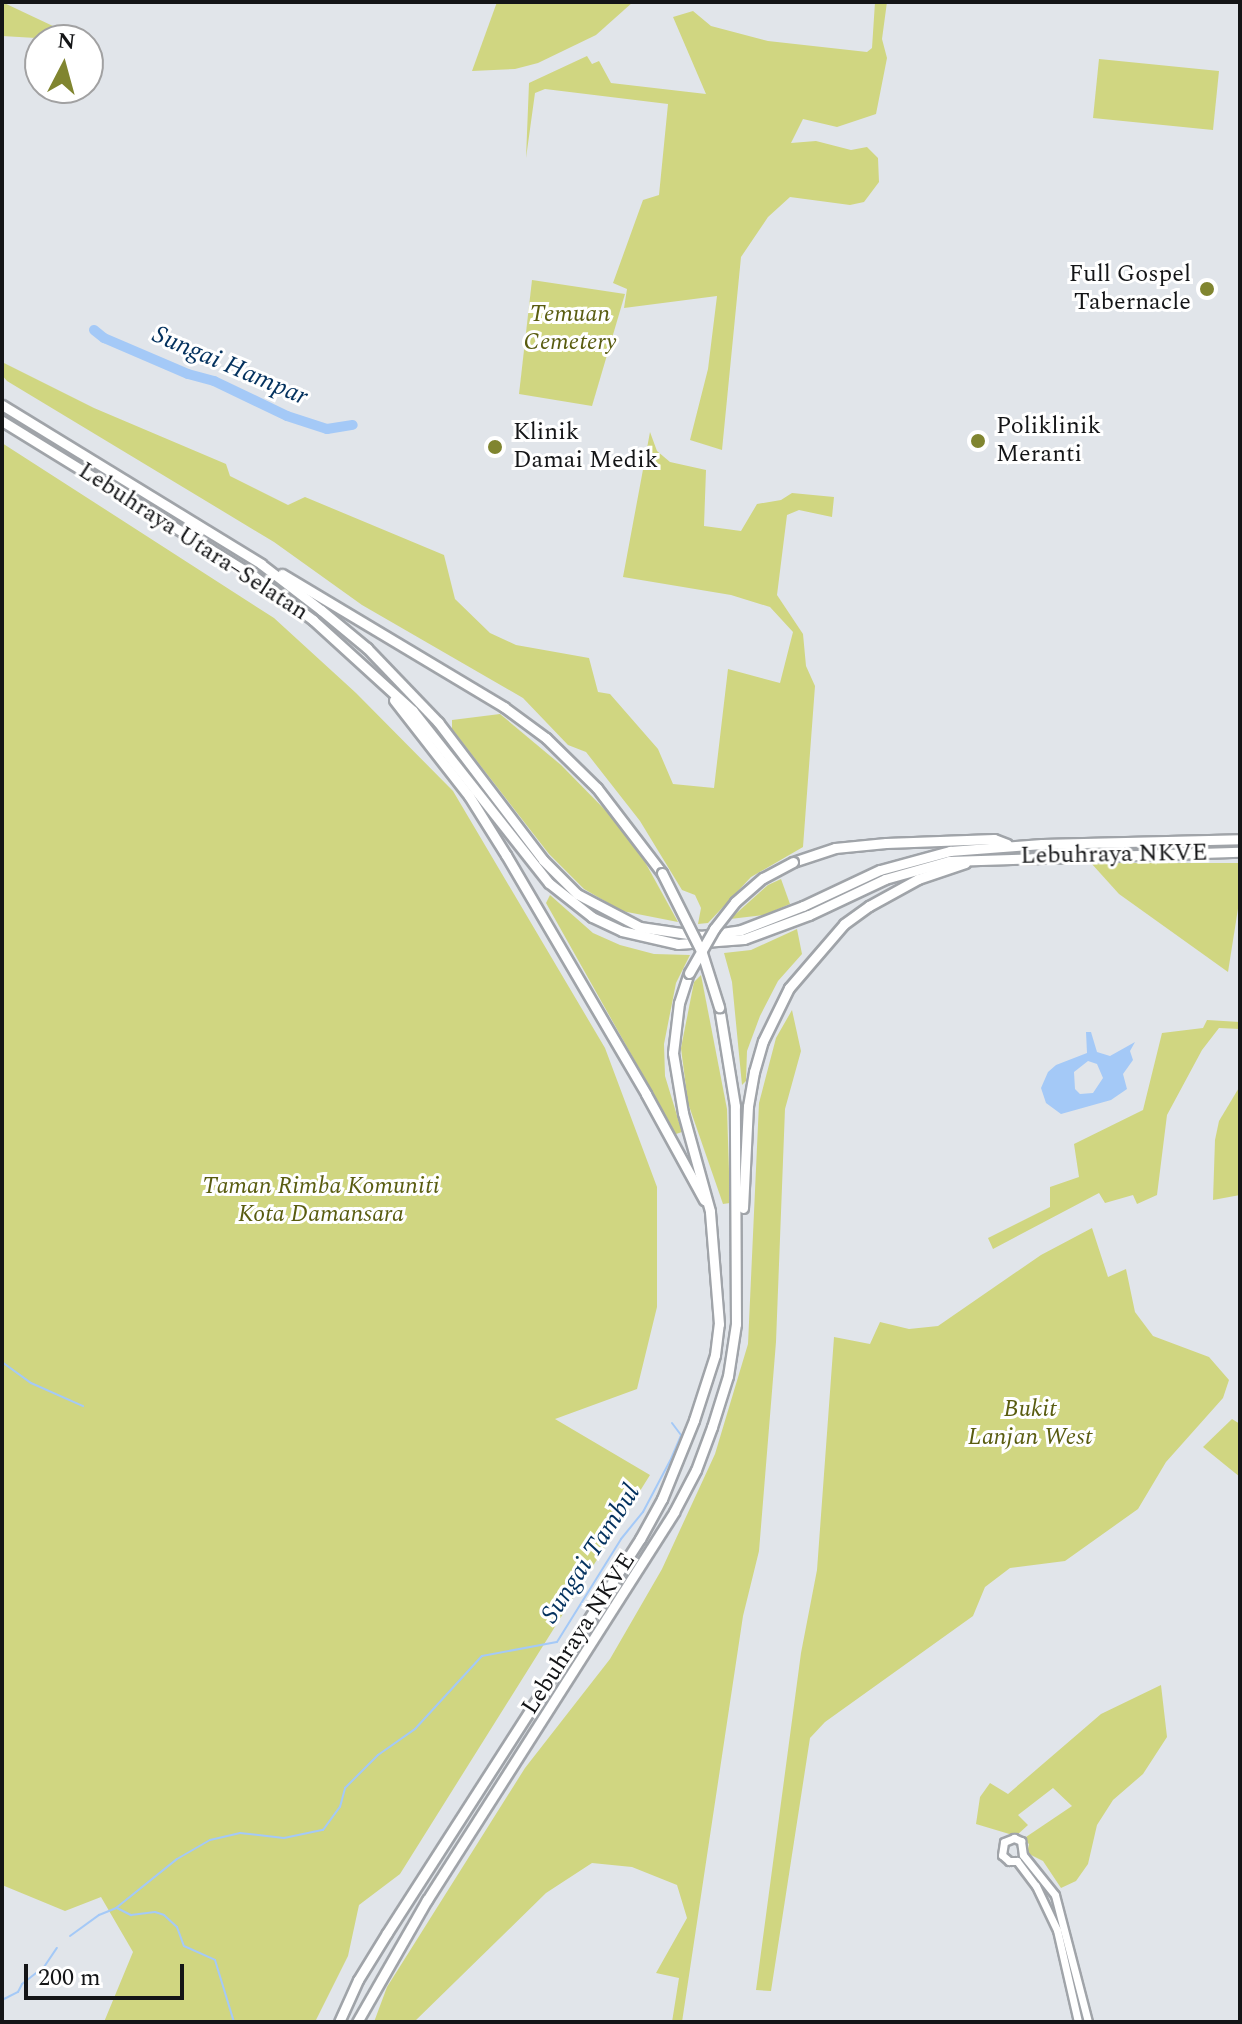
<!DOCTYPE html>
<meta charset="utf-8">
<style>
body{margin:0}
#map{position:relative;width:1242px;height:2024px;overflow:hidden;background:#e1e5ea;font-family:Spectral,serif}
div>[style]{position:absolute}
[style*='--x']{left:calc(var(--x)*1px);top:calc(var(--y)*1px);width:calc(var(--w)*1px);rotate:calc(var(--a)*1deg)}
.green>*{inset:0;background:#d0d681}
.water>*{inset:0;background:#a4c9f7}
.stream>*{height:2px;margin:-1px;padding:0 1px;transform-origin:1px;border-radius:1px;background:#a4c9f7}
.river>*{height:10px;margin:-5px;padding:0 5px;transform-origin:5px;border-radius:5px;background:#a4c9f7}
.roads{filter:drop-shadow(2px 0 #a0a4a9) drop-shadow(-2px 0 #a0a4a9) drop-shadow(0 2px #a0a4a9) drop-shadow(0 -2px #a0a4a9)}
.secondary>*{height:7px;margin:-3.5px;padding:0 3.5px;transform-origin:3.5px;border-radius:3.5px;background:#fff}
.highway>*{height:9px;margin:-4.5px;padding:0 4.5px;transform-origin:4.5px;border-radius:4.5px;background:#fff}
.bridges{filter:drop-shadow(2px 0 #a0a4a9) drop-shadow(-2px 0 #a0a4a9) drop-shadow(0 2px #a0a4a9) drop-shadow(0 -2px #a0a4a9)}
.highway-bridge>*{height:9px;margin:-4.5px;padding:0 4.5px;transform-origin:4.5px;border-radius:4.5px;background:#fff}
.dots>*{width:22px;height:22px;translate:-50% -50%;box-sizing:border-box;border:4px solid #fff;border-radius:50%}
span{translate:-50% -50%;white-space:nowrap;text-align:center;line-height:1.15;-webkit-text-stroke:6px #fff;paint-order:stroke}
.poi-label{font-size:24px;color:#141517}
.right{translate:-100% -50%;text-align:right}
.left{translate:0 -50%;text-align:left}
.park-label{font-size:24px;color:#595c10;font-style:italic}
.street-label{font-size:24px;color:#141517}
.water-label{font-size:26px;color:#03315e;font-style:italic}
.frame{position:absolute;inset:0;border:4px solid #141517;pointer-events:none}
.north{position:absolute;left:24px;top:24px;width:80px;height:80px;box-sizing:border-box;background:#fff;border:2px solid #a1a1a2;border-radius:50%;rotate:6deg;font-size:22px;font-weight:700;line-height:32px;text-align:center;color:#141517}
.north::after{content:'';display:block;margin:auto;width:28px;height:36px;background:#808530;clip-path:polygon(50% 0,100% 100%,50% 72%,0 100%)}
.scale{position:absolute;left:24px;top:1964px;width:160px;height:36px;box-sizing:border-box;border:4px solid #141517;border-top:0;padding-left:10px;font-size:24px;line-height:28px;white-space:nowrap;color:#141517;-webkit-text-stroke:6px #fff;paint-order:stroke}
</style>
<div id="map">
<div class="green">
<div style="clip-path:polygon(2px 2px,72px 35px,70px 40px,2px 36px)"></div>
<div style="clip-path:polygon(497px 2px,633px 2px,596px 35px,538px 63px,515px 69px,472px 71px)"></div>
<div style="clip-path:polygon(875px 2px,887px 2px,882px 39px,887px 58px,876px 114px,837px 127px,803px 119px,791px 143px,816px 141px,851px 150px,867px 147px,878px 158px,879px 182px,864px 202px,850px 205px,790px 197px,768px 217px,741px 257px,722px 450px,690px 440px,708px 369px,717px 296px,624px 308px,627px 289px,613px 283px,643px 200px,659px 195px,668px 104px,545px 89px,535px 93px,526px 158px,529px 83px,587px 56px,592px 64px,599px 61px,611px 83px,706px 94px,673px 17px,693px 11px,711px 26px,768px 41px,867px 52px,872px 48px)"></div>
<div style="clip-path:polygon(1099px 59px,1219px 71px,1213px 130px,1093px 118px)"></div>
<div style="clip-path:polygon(532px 280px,625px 294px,592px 406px,519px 394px)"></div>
<div style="clip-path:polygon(2px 362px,94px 408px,226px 464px,230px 476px,288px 505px,305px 497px,444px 555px,455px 599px,490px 633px,516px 645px,589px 658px,598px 692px,610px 694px,658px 749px,673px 784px,714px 788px,728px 669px,780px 683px,793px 632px,770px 607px,731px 595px,623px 577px,650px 432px,657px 451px,670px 462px,706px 470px,704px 526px,741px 531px,757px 504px,781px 500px,792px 493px,834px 497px,832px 517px,799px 510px,787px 515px,777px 595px,803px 634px,806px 666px,815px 686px,803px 847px,751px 877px,708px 923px,698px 924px,701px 908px,695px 895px,682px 890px,640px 821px,586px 752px,568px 745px,523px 698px,362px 605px,274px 542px,7px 381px,2px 375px)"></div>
<div style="clip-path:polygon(2px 443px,274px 618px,356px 693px,453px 791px,605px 1048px,657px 1187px,657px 1307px,637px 1389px,555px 1419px,650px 1475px,400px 1874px,359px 1905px,348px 1956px,315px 2022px,104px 2022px,133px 1952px,101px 1897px,65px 1911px,2px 1885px)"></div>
<div style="clip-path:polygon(500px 714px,561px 765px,614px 819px,645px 862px,678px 922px,622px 911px,584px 889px,549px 854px,452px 729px,452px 720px)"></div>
<div style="clip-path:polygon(1091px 863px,1240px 863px,1240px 896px,1228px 972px,1119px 894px)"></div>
<div style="clip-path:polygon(781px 879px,790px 904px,764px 915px,730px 919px,768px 885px)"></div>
<div style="clip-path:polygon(550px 895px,593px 933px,620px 945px,654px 954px,690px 955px,676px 983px,664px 1044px,665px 1076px,682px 1132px,676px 1134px,546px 903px)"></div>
<div style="clip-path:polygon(797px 929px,802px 954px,778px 981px,760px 1016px,747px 1051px,746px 1081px,742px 1085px,732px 982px,724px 953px,751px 950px)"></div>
<div style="clip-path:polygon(701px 975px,727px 1109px,730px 1203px,723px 1204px,688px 1103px,681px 1048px,694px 982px)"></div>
<div style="clip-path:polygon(792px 1010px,801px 1051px,785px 1109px,776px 1342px,759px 1551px,743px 1616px,682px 2022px,672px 2022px,679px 1978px,656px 1973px,687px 1918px,677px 1885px,632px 1867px,592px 1863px,546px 1893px,414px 2022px,374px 2022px,387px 1987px,525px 1768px,610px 1659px,662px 1569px,715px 1454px,748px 1344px,759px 1103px,776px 1038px)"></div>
<div style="clip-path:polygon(1207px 1020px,1240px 1022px,1240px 1029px,1219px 1028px,1202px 1050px,1167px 1115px,1157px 1195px,1137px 1204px,1133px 1195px,1105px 1203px,1099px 1193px,993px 1249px,988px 1238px,1050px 1207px,1050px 1187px,1079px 1177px,1074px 1144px,1143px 1110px,1162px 1033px,1203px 1028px)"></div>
<div style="clip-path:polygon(1240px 1086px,1240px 1195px,1213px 1200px,1215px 1140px,1219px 1121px)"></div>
<div style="clip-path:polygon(1092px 1228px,1108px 1277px,1126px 1269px,1135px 1312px,1153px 1336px,1209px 1357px,1229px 1380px,1223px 1398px,1166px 1462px,1138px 1509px,1065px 1561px,1010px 1568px,985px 1587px,973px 1616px,825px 1722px,810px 1738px,771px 1991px,756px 1990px,801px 1653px,817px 1570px,834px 1337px,870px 1344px,880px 1322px,909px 1329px,938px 1326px,1041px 1255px)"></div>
<div style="clip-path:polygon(1232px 1419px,1240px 1424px,1240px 1477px,1203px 1447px)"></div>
<div style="clip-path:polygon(1161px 1685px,1167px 1737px,1143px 1774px,1113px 1800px,1097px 1825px,1088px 1864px,1076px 1881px,1061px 1888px,1043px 1861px,1027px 1853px,1029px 1844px,1023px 1839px,1072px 1806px,1053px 1788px,1018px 1815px,1028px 1825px,1016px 1836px,976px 1824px,980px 1797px,990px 1783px,1008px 1794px,1101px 1714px)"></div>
</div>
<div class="water">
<div style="clip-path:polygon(evenodd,1086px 1032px,1091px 1032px,1097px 1052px,1110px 1056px,1135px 1042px,1130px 1051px,1133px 1060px,1123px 1074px,1127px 1089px,1111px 1100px,1061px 1114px,1046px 1103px,1041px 1088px,1048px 1072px,1056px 1065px,1087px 1053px,1086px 1032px,1088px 1061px,1097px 1064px,1103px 1078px,1093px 1093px,1080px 1094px,1075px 1089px,1074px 1072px,1088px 1061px)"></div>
</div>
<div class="stream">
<div style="--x:2;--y:1362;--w:36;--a:36"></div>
<div style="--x:31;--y:1383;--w:57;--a:23.9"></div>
<div style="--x:117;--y:1908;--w:16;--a:27"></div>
<div style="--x:131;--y:1915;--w:24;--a:-7"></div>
<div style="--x:155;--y:1912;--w:9;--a:18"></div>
<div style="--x:164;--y:1915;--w:18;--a:43"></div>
<div style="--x:177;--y:1927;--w:20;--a:70"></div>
<div style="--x:184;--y:1946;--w:34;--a:24"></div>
<div style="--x:215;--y:1960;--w:65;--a:73"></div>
<div style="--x:70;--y:1936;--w:36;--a:-36"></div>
<div style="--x:99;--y:1915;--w:18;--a:-22"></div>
<div style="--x:116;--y:1908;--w:78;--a:-38.8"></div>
<div style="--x:177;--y:1859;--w:38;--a:-30"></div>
<div style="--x:210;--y:1840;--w:31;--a:-13"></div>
<div style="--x:240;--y:1833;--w:44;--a:6.5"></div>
<div style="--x:284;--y:1838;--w:40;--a:-12"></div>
<div style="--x:323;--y:1830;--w:29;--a:-54"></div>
<div style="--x:340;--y:1807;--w:20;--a:-75"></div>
<div style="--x:345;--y:1788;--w:47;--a:-45"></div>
<div style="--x:378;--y:1755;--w:45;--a:-35.1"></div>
<div style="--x:415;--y:1729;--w:99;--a:-47.5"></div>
<div style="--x:482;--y:1656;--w:76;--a:-10.6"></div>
<div style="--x:557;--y:1642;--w:121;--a:-58.1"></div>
<div style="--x:621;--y:1539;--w:35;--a:-51"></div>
<div style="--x:643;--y:1512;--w:60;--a:-62.2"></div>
<div style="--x:671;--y:1459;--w:26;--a:-67"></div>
<div style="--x:681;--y:1435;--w:15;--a:-127"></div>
<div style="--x:2;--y:2000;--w:18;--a:-27"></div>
<div style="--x:18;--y:1992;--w:9;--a:-63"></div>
<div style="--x:22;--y:1984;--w:28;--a:-38"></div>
<div style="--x:44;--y:1967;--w:23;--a:-56"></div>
</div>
<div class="river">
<div style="--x:94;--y:330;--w:13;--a:39"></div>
<div style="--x:104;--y:338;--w:91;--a:23.2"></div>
<div style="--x:188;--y:374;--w:27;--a:15"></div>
<div style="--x:214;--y:381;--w:81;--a:25.6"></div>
<div style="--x:287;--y:416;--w:42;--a:18"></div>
<div style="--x:327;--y:429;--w:26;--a:-9"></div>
</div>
<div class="roads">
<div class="secondary">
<div style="--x:1023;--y:1855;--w:51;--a:51.3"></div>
<div style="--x:1055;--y:1895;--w:131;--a:75.4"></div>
<div style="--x:1017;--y:1861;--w:31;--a:53"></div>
<div style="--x:1036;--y:1886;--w:49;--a:64.5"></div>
<div style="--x:1057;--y:1930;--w:94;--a:77.1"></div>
<div style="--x:1017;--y:1861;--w:8;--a:180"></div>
<div style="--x:1009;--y:1861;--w:9;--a:-139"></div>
<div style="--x:1002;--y:1855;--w:13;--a:-81"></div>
<div style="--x:1004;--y:1842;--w:11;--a:-22"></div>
<div style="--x:1014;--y:1838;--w:8;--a:23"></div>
<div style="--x:1021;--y:1841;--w:14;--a:82"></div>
</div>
<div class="highway">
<div style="--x:2;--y:405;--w:304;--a:31.5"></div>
<div style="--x:261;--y:564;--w:76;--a:37.5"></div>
<div style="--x:321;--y:610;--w:60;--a:39.6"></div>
<div style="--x:367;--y:648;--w:103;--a:46.2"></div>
<div style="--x:438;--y:722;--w:173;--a:52.7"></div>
<div style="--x:543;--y:860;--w:48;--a:45"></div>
<div style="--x:577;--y:894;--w:71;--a:27.6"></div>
<div style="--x:640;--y:927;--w:62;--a:8.4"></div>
<div style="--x:701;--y:936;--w:40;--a:-8.5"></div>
<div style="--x:741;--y:930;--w:66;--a:-21.2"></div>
<div style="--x:803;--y:906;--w:85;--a:-25.1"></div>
<div style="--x:880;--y:870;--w:73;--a:-15.2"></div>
<div style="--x:950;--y:851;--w:92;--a:-4.4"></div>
<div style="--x:1042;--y:844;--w:198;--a:-1.4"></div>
<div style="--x:2;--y:421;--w:296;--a:31.6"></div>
<div style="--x:254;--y:576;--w:74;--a:36.7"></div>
<div style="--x:313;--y:620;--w:135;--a:42.3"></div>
<div style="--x:413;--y:711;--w:219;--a:51.7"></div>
<div style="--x:549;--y:883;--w:55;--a:38.3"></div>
<div style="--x:592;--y:917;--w:33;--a:25"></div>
<div style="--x:622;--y:931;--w:57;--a:13.1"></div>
<div style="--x:678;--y:944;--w:66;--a:-4.3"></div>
<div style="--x:744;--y:939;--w:69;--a:-20.3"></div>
<div style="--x:809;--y:915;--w:84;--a:-25.3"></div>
<div style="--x:885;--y:879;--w:66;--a:-15.7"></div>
<div style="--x:949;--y:861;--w:291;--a:-1.8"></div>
<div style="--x:282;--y:574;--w:259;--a:30.9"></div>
<div style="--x:504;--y:707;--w:52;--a:36.4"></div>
<div style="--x:546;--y:738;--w:71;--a:44.4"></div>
<div style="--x:597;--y:788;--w:107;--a:52.6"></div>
<div style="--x:394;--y:700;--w:122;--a:52"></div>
<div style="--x:469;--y:796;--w:70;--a:57.9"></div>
<div style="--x:506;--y:855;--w:277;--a:59.6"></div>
<div style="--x:646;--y:1094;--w:121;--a:61.3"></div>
<div style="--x:793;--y:862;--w:44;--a:-18.4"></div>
<div style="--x:835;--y:848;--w:51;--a:-5.6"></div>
<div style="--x:886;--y:843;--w:108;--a:-2.1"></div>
<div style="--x:994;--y:839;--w:14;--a:21"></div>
<div style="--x:743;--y:1208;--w:102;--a:-87.2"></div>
<div style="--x:748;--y:1106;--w:35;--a:-80"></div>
<div style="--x:754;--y:1072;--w:32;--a:-74"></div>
<div style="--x:763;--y:1041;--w:59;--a:-63.9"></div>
<div style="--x:789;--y:988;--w:84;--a:-49.3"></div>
<div style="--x:844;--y:924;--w:31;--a:-36"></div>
<div style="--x:869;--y:906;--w:56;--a:-28.9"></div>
<div style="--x:918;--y:879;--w:50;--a:-18.8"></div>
<div style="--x:339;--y:2022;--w:46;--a:-65.7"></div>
<div style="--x:358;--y:1980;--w:55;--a:-58.3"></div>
<div style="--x:387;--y:1933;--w:468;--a:-57.3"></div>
<div style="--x:640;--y:1539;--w:46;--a:-61.2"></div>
<div style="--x:662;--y:1499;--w:85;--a:-67.9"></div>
<div style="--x:694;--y:1420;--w:68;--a:-72.1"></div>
<div style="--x:715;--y:1355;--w:31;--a:-83"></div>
<div style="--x:719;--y:1324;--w:113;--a:-94.6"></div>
<div style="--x:710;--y:1211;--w:102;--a:-105.4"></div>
<div style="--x:683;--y:1113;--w:61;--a:-99.5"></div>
<div style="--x:673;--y:1053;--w:50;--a:-83.2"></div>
<div style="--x:679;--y:1003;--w:32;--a:-72"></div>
<div style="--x:357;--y:2022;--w:141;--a:-60.2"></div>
<div style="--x:427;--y:1900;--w:460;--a:-57.5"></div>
<div style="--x:674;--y:1512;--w:47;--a:-62.4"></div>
<div style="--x:696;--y:1470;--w:46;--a:-69.6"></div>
<div style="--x:712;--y:1427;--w:53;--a:-72.6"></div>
<div style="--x:728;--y:1376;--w:53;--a:-81.3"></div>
<div style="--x:736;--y:1324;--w:218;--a:-90.3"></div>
<div style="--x:735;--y:1106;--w:100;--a:-99.2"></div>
</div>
</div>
<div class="bridges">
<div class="highway-bridge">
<div style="--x:662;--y:873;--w:89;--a:63.4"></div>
<div style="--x:702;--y:953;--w:57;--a:72.5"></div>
<div style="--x:689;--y:973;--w:51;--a:-60.4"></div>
<div style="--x:714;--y:929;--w:34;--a:-52"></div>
<div style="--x:735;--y:902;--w:37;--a:-41"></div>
<div style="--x:763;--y:878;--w:34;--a:-28"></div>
</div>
</div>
<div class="dots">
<div style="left:1207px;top:289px;background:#808530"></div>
<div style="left:978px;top:441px;background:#808530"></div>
<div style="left:495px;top:447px;background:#808530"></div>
</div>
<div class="poi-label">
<span class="right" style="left:1191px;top:289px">Full Gospel<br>Tabernacle</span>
<span class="left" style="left:996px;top:441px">Poliklinik<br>Meranti</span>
<span class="left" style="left:513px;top:447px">Klinik<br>Damai Medik</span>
</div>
<div class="park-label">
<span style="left:570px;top:329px">Temuan<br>Cemetery</span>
<span style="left:321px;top:1201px">Taman Rimba Komuniti<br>Kota Damansara</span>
<span style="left:1030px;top:1424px">Bukit<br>Lanjan West</span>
</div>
<div class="street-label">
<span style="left:193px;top:542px;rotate:33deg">Lebuhraya Utara–Selatan</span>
<span style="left:1114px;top:855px;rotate:-1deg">Lebuhraya NKVE</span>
<span style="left:579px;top:1634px;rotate:-57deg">Lebuhraya NKVE</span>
</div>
<div class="water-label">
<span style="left:230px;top:366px;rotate:23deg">Sungai Hampar</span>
<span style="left:591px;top:1554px;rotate:-57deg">Sungai Tambul</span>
</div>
<div class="frame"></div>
<div class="north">N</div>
<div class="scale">200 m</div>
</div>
